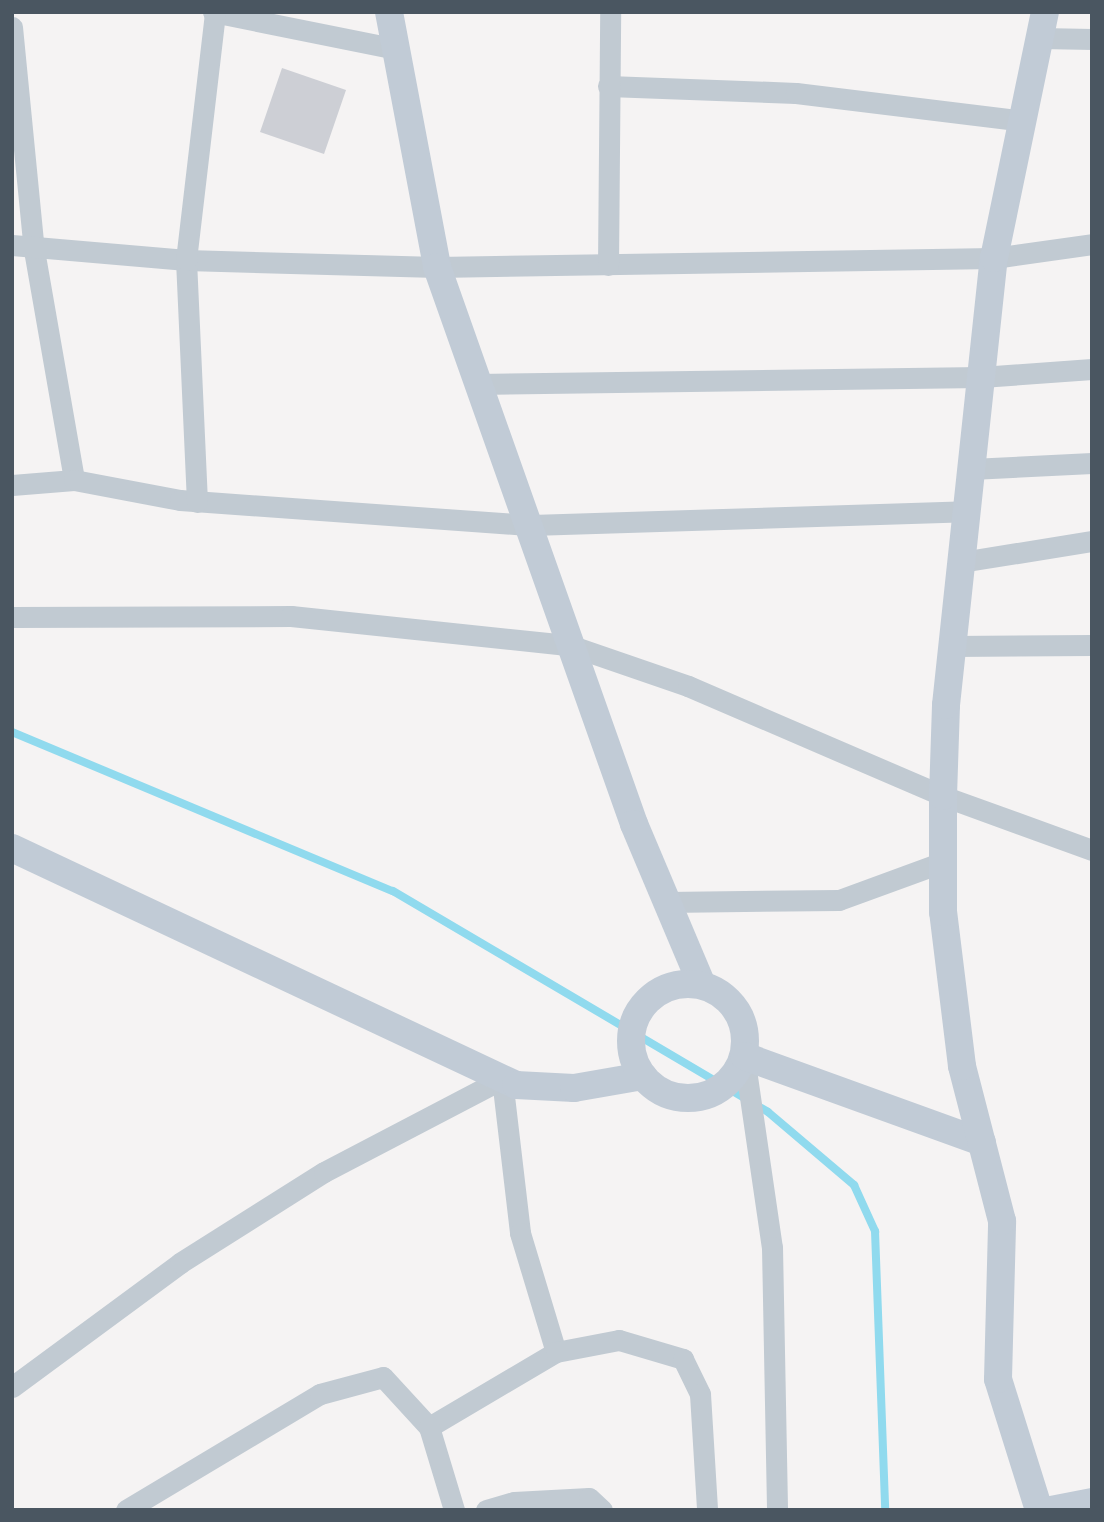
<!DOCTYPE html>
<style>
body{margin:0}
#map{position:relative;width:1104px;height:1522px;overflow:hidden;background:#f5f3f3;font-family:"Open Sans",sans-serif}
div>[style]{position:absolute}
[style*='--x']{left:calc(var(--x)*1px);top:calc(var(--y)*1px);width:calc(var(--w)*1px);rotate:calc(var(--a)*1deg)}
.stream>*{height:8px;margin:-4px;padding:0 4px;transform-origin:4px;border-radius:4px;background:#90daee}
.building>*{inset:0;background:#cdcfd5}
.street>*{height:21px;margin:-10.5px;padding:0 10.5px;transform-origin:10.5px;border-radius:10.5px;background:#c1cad2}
.secondary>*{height:28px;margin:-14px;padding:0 14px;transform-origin:14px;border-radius:14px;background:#c1cbd6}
.secondary>.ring{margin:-14px;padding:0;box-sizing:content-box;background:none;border:28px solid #c1cbd6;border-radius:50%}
span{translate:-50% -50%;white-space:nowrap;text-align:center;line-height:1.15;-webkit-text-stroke:7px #fff;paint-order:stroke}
.frame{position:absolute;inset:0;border:14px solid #4a5661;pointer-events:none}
</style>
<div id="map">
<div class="stream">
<div style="--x:12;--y:732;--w:413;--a:22.7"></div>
<div style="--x:393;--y:891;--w:435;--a:30.5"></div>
<div style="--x:768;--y:1112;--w:113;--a:40.3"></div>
<div style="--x:854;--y:1185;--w:51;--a:65.5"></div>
<div style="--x:875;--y:1231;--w:279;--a:87.9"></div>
</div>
<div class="building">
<div style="clip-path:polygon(282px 68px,346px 90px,324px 154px,260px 132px)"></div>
</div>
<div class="street">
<div style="--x:213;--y:12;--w:188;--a:11.4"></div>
<div style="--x:12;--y:27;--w:224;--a:84.4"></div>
<div style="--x:34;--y:250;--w:233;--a:80.1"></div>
<div style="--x:1040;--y:38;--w:52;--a:1.1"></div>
<div style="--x:608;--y:86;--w:188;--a:2.1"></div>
<div style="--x:796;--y:93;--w:229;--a:7"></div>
<div style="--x:12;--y:245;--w:175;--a:4.9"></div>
<div style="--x:186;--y:260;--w:251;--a:1.6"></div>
<div style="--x:437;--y:267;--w:557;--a:-0.93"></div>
<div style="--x:994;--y:258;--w:99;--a:-8.1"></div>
<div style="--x:608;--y:265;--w:253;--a:-89.5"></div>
<div style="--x:478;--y:384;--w:503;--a:-0.8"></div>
<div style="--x:981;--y:377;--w:111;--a:-4.1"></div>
<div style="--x:971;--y:469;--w:121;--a:-2.8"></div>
<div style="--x:12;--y:485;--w:62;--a:-4.6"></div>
<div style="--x:74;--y:480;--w:108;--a:10.7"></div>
<div style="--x:180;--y:500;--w:352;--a:4.1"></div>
<div style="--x:531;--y:525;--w:435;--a:-1.8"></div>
<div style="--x:197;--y:502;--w:242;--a:-92.6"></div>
<div style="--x:186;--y:260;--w:249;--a:-83.3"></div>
<div style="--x:961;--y:562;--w:133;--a:-9.1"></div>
<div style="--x:12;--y:617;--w:279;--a:-0.2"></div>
<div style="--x:291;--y:616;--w:280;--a:6"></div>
<div style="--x:569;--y:645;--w:126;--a:19"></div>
<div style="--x:688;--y:686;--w:278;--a:23.3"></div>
<div style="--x:943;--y:796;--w:158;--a:19.9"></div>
<div style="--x:952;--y:646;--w:140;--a:-0.4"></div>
<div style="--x:666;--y:902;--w:173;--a:-0.7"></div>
<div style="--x:839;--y:900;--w:111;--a:-20.1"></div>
<div style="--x:744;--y:1056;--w:193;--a:81.7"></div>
<div style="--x:772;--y:1247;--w:263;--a:88.9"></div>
<div style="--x:12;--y:1387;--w:209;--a:-36.4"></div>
<div style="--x:180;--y:1263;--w:170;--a:-32.3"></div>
<div style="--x:324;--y:1172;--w:201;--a:-27.6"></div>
<div style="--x:502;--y:1079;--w:155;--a:83.3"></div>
<div style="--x:520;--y:1233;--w:124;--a:73.2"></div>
<div style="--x:429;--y:1427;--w:147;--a:-30.6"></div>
<div style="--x:556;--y:1352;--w:64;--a:-10.8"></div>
<div style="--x:619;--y:1340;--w:67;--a:16.5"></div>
<div style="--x:683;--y:1359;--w:39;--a:64"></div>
<div style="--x:700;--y:1394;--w:116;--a:86.5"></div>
<div style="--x:126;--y:1510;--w:226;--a:-30.9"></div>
<div style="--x:320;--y:1394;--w:65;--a:-15.1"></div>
<div style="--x:383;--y:1377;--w:68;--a:47.4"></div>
<div style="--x:429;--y:1427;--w:87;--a:73.2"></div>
<div style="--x:486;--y:1510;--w:29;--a:-16"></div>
<div style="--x:514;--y:1502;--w:75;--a:-3.1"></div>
<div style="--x:589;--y:1498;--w:18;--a:43"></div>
</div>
<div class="secondary">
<div style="--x:389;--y:12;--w:259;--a:79.3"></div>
<div style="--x:437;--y:267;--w:591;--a:70.52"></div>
<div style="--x:634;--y:824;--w:175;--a:67.1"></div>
<div style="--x:12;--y:848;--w:557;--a:25.18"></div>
<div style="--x:516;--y:1085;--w:58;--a:3"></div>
<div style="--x:574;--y:1088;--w:70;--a:-9.9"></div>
<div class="ring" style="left:631px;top:984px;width:86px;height:86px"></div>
<div style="--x:744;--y:1056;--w:253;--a:19.9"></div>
<div style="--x:1039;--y:1510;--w:137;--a:-107.4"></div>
<div style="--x:998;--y:1379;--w:158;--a:-88.5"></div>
<div style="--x:1002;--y:1221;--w:160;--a:-104.5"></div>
<div style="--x:962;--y:1066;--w:155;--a:-97"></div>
<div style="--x:943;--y:912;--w:116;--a:-90"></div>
<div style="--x:943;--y:796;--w:91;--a:-88.1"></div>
<div style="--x:946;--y:705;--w:450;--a:-83.9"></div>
<div style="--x:994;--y:258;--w:251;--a:-78.3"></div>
<div style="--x:1051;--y:1510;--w:42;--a:-11"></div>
</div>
<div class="frame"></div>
</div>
